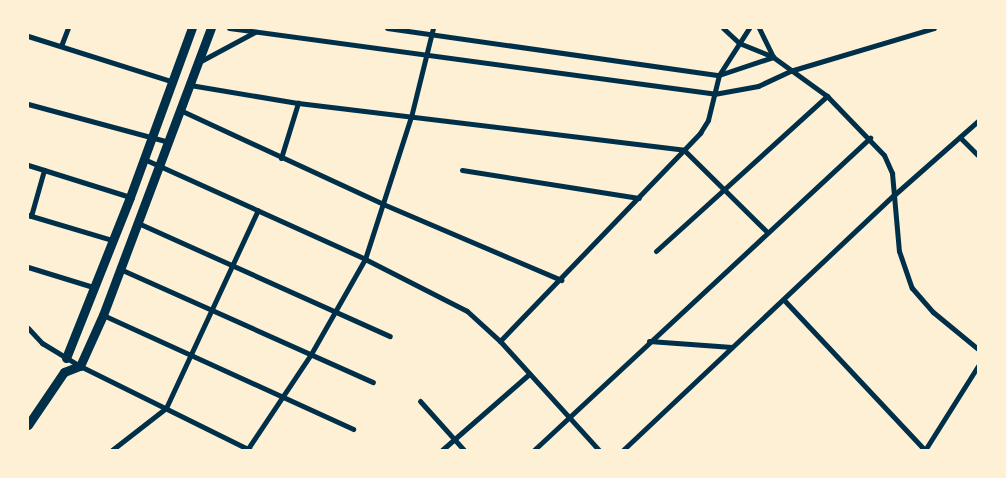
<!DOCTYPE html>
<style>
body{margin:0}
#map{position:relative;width:1006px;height:478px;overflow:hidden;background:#fdf0d5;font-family:Lato,sans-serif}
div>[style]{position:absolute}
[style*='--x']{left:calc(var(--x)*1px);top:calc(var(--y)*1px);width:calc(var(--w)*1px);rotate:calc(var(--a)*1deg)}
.pedestrian>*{height:4.5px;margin:-2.25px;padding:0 2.25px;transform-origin:2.25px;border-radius:2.25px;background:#003049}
.minor>*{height:5px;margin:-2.5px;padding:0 2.5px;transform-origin:2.5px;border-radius:2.5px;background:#003049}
.tertiary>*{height:9px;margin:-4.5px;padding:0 4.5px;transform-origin:4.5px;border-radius:4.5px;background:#003049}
span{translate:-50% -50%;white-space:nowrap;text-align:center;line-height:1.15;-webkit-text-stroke:5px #fdf0d5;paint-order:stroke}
.frame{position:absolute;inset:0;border:29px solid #fdf0d5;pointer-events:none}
</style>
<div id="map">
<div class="pedestrian">
<div style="--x:960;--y:137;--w:25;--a:45"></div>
</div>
<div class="minor">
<div style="--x:229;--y:28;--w:489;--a:7.7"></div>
<div style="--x:714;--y:94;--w:45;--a:-10.3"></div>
<div style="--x:758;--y:86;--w:35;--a:-25"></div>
<div style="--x:790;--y:71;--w:150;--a:-16.6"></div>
<div style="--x:387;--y:28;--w:335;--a:8.1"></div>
<div style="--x:719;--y:75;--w:57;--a:-18.4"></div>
<div style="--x:723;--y:28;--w:22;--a:43"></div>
<div style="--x:739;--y:43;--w:37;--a:22"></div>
<div style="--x:759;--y:28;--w:32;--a:64"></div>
<div style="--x:773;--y:57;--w:67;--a:35.8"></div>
<div style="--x:827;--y:96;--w:82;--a:46"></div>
<div style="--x:884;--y:155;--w:20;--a:66"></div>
<div style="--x:892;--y:173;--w:78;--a:84.9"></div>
<div style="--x:899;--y:251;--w:39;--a:71"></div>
<div style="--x:912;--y:288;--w:32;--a:49"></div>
<div style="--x:933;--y:312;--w:58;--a:39.4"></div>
<div style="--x:28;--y:36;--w:150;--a:17.5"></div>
<div style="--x:61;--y:46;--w:19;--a:-69"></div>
<div style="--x:199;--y:62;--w:64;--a:-28.2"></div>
<div style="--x:190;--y:85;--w:109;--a:9.5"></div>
<div style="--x:298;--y:103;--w:389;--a:6.9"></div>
<div style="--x:684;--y:150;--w:115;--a:44.6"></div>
<div style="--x:28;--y:104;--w:146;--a:15.1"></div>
<div style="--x:180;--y:110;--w:224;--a:24.8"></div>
<div style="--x:383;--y:204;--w:194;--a:23.1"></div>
<div style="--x:281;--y:158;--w:58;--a:-72.8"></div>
<div style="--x:144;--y:159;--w:243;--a:24.3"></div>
<div style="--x:365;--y:259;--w:114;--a:27"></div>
<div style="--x:467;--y:311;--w:45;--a:42.3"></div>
<div style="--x:500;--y:341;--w:147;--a:47.8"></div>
<div style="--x:28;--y:165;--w:107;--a:17.4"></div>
<div style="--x:462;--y:170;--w:179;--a:9"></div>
<div style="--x:28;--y:215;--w:88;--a:16.6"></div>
<div style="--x:31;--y:216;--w:48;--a:-74.2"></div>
<div style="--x:138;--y:223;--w:276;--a:24.2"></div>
<div style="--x:656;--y:251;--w:231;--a:-42.2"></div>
<div style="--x:28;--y:267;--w:68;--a:17.1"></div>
<div style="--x:120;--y:269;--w:277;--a:24.1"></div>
<div style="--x:784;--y:300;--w:206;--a:46.8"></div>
<div style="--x:103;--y:315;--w:275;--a:24.5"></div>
<div style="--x:28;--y:328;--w:21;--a:47"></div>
<div style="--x:42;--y:343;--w:44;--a:31.2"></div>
<div style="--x:80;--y:366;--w:190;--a:26.3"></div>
<div style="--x:500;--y:341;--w:289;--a:-46.1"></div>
<div style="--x:700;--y:133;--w:15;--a:-58"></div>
<div style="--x:708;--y:120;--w:46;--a:-76.3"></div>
<div style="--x:719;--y:75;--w:56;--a:-57.4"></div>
<div style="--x:649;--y:341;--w:83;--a:4.1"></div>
<div style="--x:420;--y:401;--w:66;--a:48.1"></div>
<div style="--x:112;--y:450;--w:68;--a:-37.9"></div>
<div style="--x:166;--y:408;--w:218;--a:-65.1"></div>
<div style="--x:247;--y:450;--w:115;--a:-56.3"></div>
<div style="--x:311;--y:354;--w:109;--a:-60.4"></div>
<div style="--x:365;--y:259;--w:149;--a:-72.1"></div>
<div style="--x:411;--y:117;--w:92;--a:-76.1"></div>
<div style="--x:442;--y:450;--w:116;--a:-41.1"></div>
<div style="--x:534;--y:450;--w:459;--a:-42.9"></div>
<div style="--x:623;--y:450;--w:372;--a:-43.3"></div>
<div style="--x:894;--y:195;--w:112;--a:-41.4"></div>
<div style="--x:925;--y:450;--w:99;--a:-57.8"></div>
</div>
<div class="tertiary">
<div style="--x:66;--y:358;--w:173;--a:-68.3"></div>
<div style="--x:130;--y:197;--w:180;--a:-69.9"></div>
<div style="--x:28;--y:425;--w:64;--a:-55.8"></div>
<div style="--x:64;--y:372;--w:17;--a:-21"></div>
<div style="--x:80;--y:366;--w:56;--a:-65.7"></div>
<div style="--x:103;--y:315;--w:307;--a:-69.4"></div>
</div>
<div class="frame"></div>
</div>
